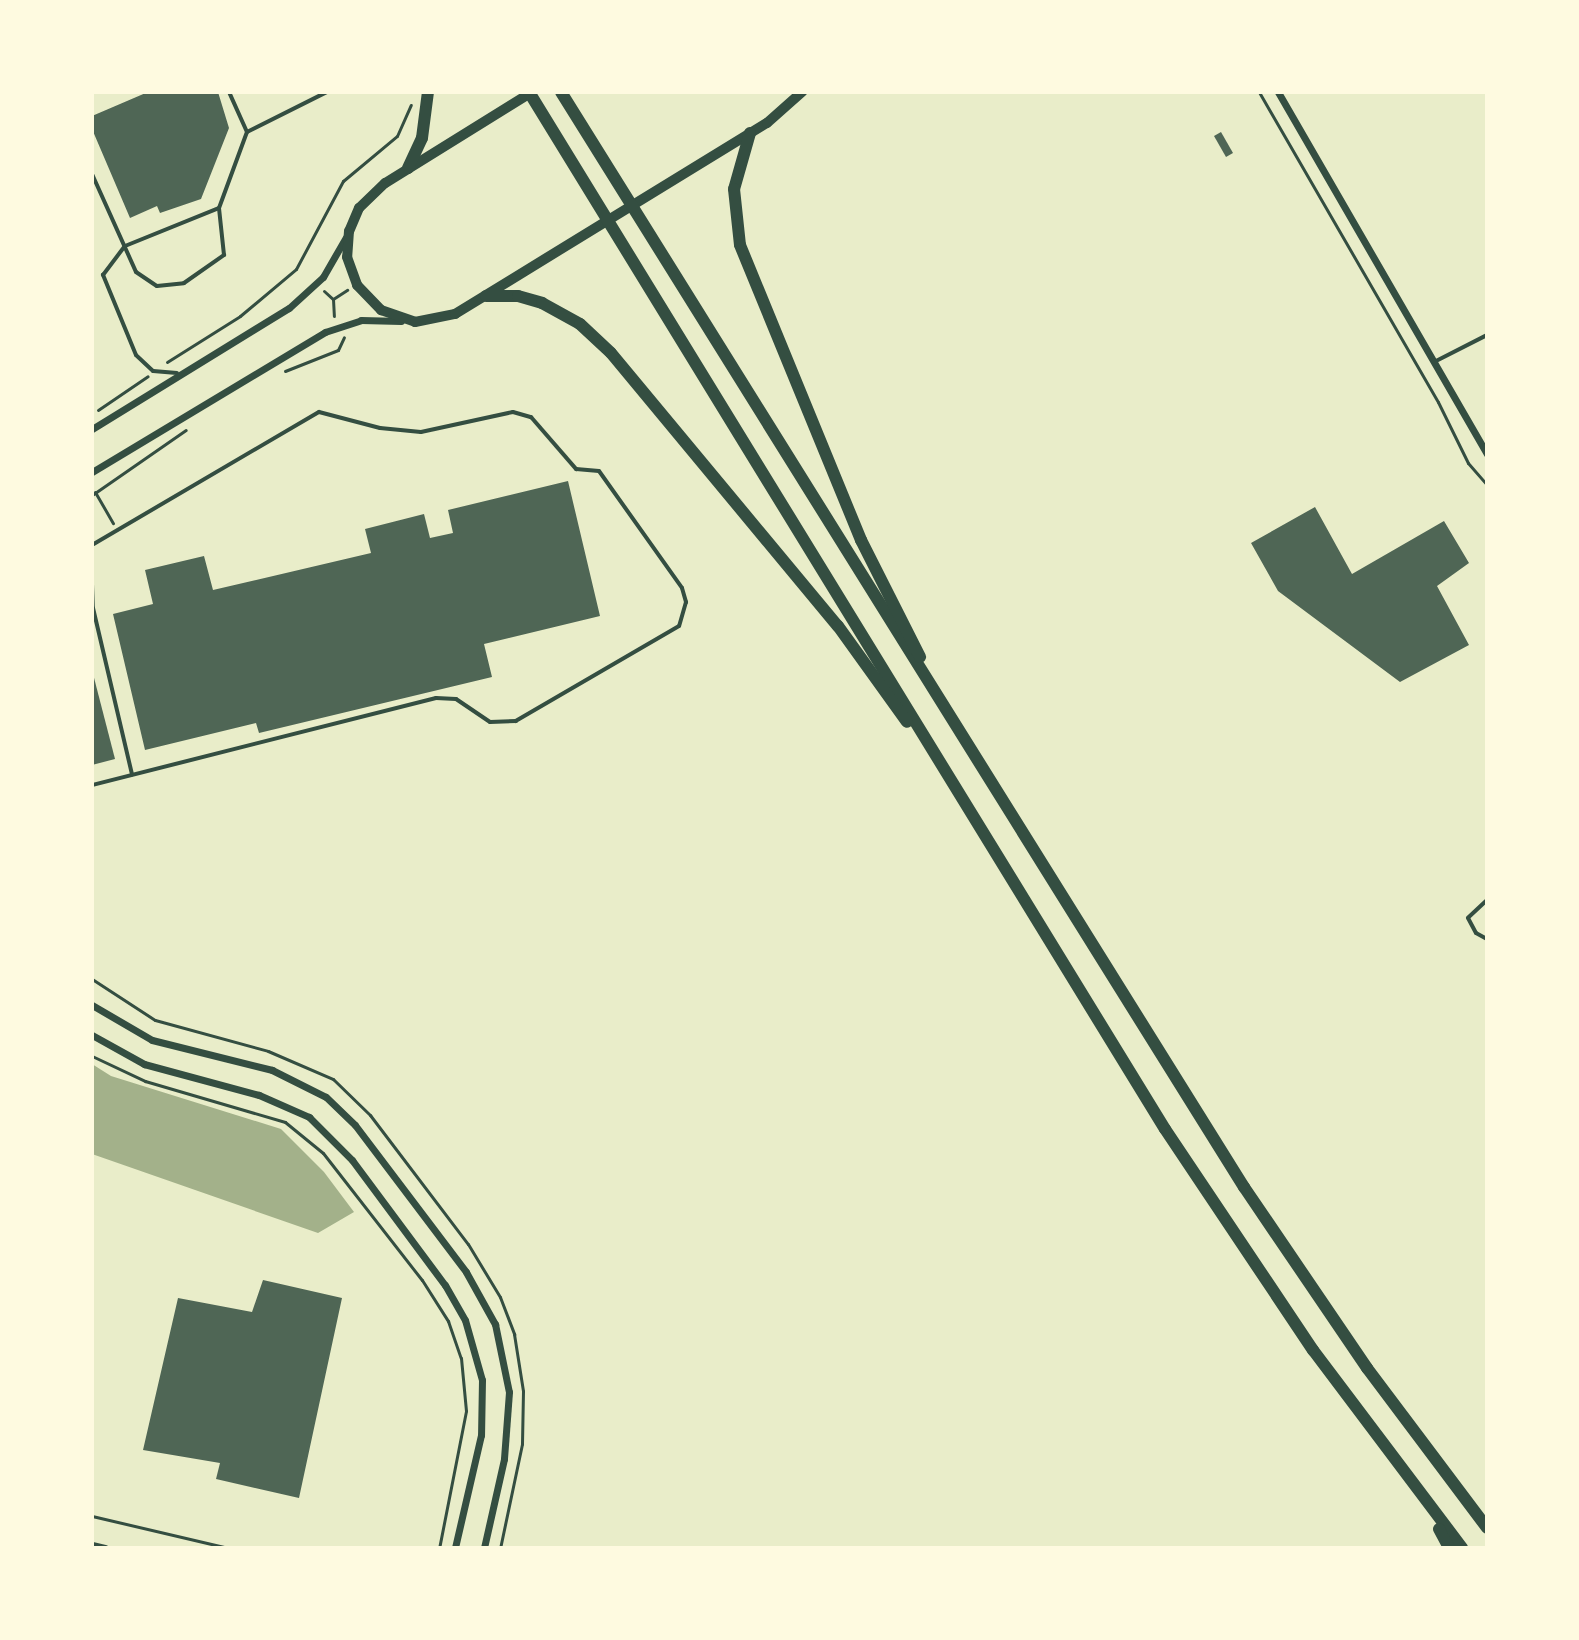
<!DOCTYPE html>
<style>
body{margin:0}
#map{position:relative;width:1579px;height:1640px;overflow:hidden;background:#e9edc9;font-family:Raleway,sans-serif}
div>[style]{position:absolute}
[style*='--x']{left:calc(var(--x)*1px);top:calc(var(--y)*1px);width:calc(var(--w)*1px);rotate:calc(var(--a)*1deg)}
.water>*{inset:0;background:#a3b18a}
.building>*{inset:0;background:#4f6655}
.path>*{height:3px;margin:-1.5px;padding:0 1.5px;transform-origin:1.5px;border-radius:1.5px;background:#344e41}
.service>*{height:4px;margin:-2px;padding:0 2px;transform-origin:2px;border-radius:2px;background:#344e41}
.minor>*{height:7px;margin:-3.5px;padding:0 3.5px;transform-origin:3.5px;border-radius:3.5px;background:#344e41}
.secondary>*{height:10px;margin:-5px;padding:0 5px;transform-origin:5px;border-radius:5px;background:#344e41}
.trunk>*{height:12px;margin:-6px;padding:0 6px;transform-origin:6px;border-radius:6px;background:#344e41}
span{translate:-50% -50%;white-space:nowrap;text-align:center;line-height:1.15;-webkit-text-stroke:6px #fefae0;paint-order:stroke}
.frame{position:absolute;inset:0;border:94px solid #fefae0;pointer-events:none}
</style>
<div id="map">
<div class="water">
<div style="clip-path:polygon(92px 1064px,111px 1076px,281px 1129px,324px 1172px,354px 1212px,318px 1233px,92px 1154px)"></div>
</div>
<div class="building">
<div style="clip-path:polygon(148px 92px,218px 92px,229px 128px,201px 199px,160px 213px,157px 206px,130px 218px,92px 129px,92px 116px)"></div>
<div style="clip-path:polygon(1221px 132px,1233px 153px,1226px 157px,1214px 136px)"></div>
<div style="clip-path:polygon(568px 481px,600px 616px,484px 644px,492px 677px,259px 733px,256px 723px,145px 750px,113px 614px,153px 604px,145px 570px,204px 556px,213px 590px,371px 553px,365px 529px,424px 514px,430px 538px,453px 533px,448px 510px)"></div>
<div style="clip-path:polygon(1315px 507px,1352px 574px,1444px 521px,1469px 563px,1437px 586px,1469px 645px,1400px 682px,1278px 591px,1251px 543px)"></div>
<div style="clip-path:polygon(92px 670px,115px 759px,92px 765px)"></div>
<div style="clip-path:polygon(263px 1280px,342px 1298px,299px 1498px,216px 1479px,220px 1463px,143px 1450px,178px 1298px,252px 1312px)"></div>
</div>
<div class="path">
<div style="--x:1259;--y:92;--w:358;--a:60"></div>
<div style="--x:1438;--y:402;--w:68;--a:63.8"></div>
<div style="--x:1468;--y:463;--w:29;--a:49"></div>
<div style="--x:324;--y:291;--w:12;--a:42"></div>
<div style="--x:333;--y:299;--w:17;--a:87"></div>
<div style="--x:333;--y:299;--w:17;--a:-33"></div>
<div style="--x:167;--y:362;--w:86;--a:-32.2"></div>
<div style="--x:240;--y:316;--w:73;--a:-40"></div>
<div style="--x:296;--y:269;--w:100;--a:-61.9"></div>
<div style="--x:343;--y:181;--w:70;--a:-39.8"></div>
<div style="--x:397;--y:136;--w:34;--a:-66"></div>
<div style="--x:285;--y:371;--w:57;--a:-21.6"></div>
<div style="--x:338;--y:350;--w:14;--a:-65"></div>
<div style="--x:98;--y:410;--w:60;--a:-34.2"></div>
<div style="--x:95;--y:492;--w:36;--a:60"></div>
<div style="--x:92;--y:495;--w:114;--a:-34.7"></div>
<div style="--x:92;--y:979;--w:75;--a:33.1"></div>
<div style="--x:155;--y:1020;--w:117;--a:15.3"></div>
<div style="--x:268;--y:1051;--w:71;--a:23.3"></div>
<div style="--x:333;--y:1079;--w:52;--a:44.2"></div>
<div style="--x:370;--y:1115;--w:162;--a:52.8"></div>
<div style="--x:468;--y:1244;--w:62;--a:58.9"></div>
<div style="--x:500;--y:1297;--w:40;--a:69"></div>
<div style="--x:514;--y:1334;--w:58;--a:81"></div>
<div style="--x:523;--y:1391;--w:53;--a:91.1"></div>
<div style="--x:522;--y:1444;--w:106;--a:101.9"></div>
<div style="--x:92;--y:1056;--w:59;--a:25.3"></div>
<div style="--x:145;--y:1081;--w:146;--a:16.3"></div>
<div style="--x:285;--y:1122;--w:49;--a:39.2"></div>
<div style="--x:323;--y:1153;--w:161;--a:52.1"></div>
<div style="--x:422;--y:1280;--w:49;--a:57.6"></div>
<div style="--x:448;--y:1321;--w:39;--a:71"></div>
<div style="--x:461;--y:1358;--w:53;--a:84.6"></div>
<div style="--x:466;--y:1411;--w:140;--a:101.1"></div>
<div style="--x:92;--y:1516;--w:140;--a:13.2"></div>
</div>
<div class="service">
<div style="--x:247;--y:132;--w:89;--a:-26.6"></div>
<div style="--x:92;--y:174;--w:107;--a:65.8"></div>
<div style="--x:136;--y:272;--w:25;--a:34"></div>
<div style="--x:157;--y:286;--w:27;--a:-6"></div>
<div style="--x:184;--y:283;--w:49;--a:-35"></div>
<div style="--x:224;--y:255;--w:47;--a:-96.1"></div>
<div style="--x:1436;--y:361;--w:57;--a:-27"></div>
<div style="--x:177;--y:373;--w:24;--a:-175"></div>
<div style="--x:153;--y:371;--w:23;--a:-137"></div>
<div style="--x:136;--y:355;--w:87;--a:-112.4"></div>
<div style="--x:103;--y:275;--w:36;--a:-53"></div>
<div style="--x:125;--y:246;--w:101;--a:-22"></div>
<div style="--x:219;--y:208;--w:81;--a:-69.8"></div>
<div style="--x:247;--y:132;--w:44;--a:-114.2"></div>
<div style="--x:92;--y:545;--w:263;--a:-30.4"></div>
<div style="--x:319;--y:412;--w:63;--a:14.7"></div>
<div style="--x:380;--y:428;--w:41;--a:5.6"></div>
<div style="--x:421;--y:432;--w:94;--a:-12.3"></div>
<div style="--x:513;--y:412;--w:19;--a:16"></div>
<div style="--x:531;--y:417;--w:69;--a:49.1"></div>
<div style="--x:576;--y:469;--w:23;--a:5"></div>
<div style="--x:599;--y:471;--w:143;--a:54.6"></div>
<div style="--x:682;--y:588;--w:15;--a:74"></div>
<div style="--x:686;--y:602;--w:25;--a:106"></div>
<div style="--x:679;--y:626;--w:189;--a:149.8"></div>
<div style="--x:516;--y:721;--w:26;--a:178"></div>
<div style="--x:490;--y:722;--w:41;--a:-145.9"></div>
<div style="--x:456;--y:699;--w:20;--a:-177"></div>
<div style="--x:436;--y:698;--w:355;--a:165.8"></div>
<div style="--x:92;--y:584;--w:24;--a:88"></div>
<div style="--x:93;--y:608;--w:171;--a:76.8"></div>
<div style="--x:1487;--y:900;--w:26;--a:137"></div>
<div style="--x:1468;--y:918;--w:17;--a:62"></div>
<div style="--x:1476;--y:933;--w:13;--a:29"></div>
</div>
<div class="minor">
<div style="--x:1278;--y:92;--w:418;--a:60"></div>
<div style="--x:92;--y:429;--w:231;--a:-31.6"></div>
<div style="--x:289;--y:308;--w:46;--a:-42.4"></div>
<div style="--x:323;--y:277;--w:46;--a:-60.1"></div>
<div style="--x:92;--y:472;--w:272;--a:-31"></div>
<div style="--x:325;--y:332;--w:38;--a:-18"></div>
<div style="--x:361;--y:320;--w:40;--a:1.4"></div>
<div style="--x:92;--y:1005;--w:69;--a:30.3"></div>
<div style="--x:152;--y:1040;--w:124;--a:14"></div>
<div style="--x:272;--y:1070;--w:60;--a:26.6"></div>
<div style="--x:326;--y:1097;--w:40;--a:44"></div>
<div style="--x:355;--y:1125;--w:184;--a:52.9"></div>
<div style="--x:466;--y:1272;--w:60;--a:60.9"></div>
<div style="--x:495;--y:1324;--w:69;--a:78.4"></div>
<div style="--x:509;--y:1392;--w:67;--a:94.3"></div>
<div style="--x:504;--y:1459;--w:91;--a:102.7"></div>
<div style="--x:92;--y:1035;--w:60;--a:29.1"></div>
<div style="--x:144;--y:1064;--w:119;--a:15.1"></div>
<div style="--x:259;--y:1095;--w:55;--a:23.7"></div>
<div style="--x:309;--y:1117;--w:61;--a:45"></div>
<div style="--x:352;--y:1160;--w:156;--a:53.4"></div>
<div style="--x:445;--y:1285;--w:40;--a:60.3"></div>
<div style="--x:465;--y:1320;--w:62;--a:74.2"></div>
<div style="--x:482;--y:1380;--w:55;--a:91"></div>
<div style="--x:481;--y:1435;--w:116;--a:103"></div>
<div style="--x:92;--y:1545;--w:13;--a:13"></div>
</div>
<div class="secondary">
<div style="--x:532;--y:92;--w:173;--a:148.2"></div>
<div style="--x:385;--y:183;--w:36;--a:136"></div>
<div style="--x:359;--y:208;--w:25;--a:113"></div>
<div style="--x:349;--y:231;--w:26;--a:94"></div>
<div style="--x:347;--y:257;--w:30;--a:70"></div>
<div style="--x:357;--y:285;--w:35;--a:46"></div>
<div style="--x:381;--y:310;--w:36;--a:19"></div>
<div style="--x:415;--y:322;--w:41;--a:-11.3"></div>
<div style="--x:455;--y:314;--w:366;--a:-31.5"></div>
<div style="--x:767;--y:123;--w:47;--a:-41.5"></div>
</div>
<div class="trunk">
<div style="--x:529;--y:92;--w:1216;--a:58.48"></div>
<div style="--x:1165;--y:1129;--w:266;--a:56.2"></div>
<div style="--x:1313;--y:1350;--w:248;--a:53"></div>
<div style="--x:561;--y:92;--w:1291;--a:58.05"></div>
<div style="--x:1244;--y:1187;--w:219;--a:55.8"></div>
<div style="--x:1367;--y:1368;--w:200;--a:53.1"></div>
<div style="--x:750;--y:133;--w:58;--a:105.9"></div>
<div style="--x:734;--y:189;--w:56;--a:83.9"></div>
<div style="--x:740;--y:245;--w:319;--a:67.7"></div>
<div style="--x:861;--y:540;--w:131;--a:63.2"></div>
<div style="--x:408;--y:168;--w:33;--a:-65"></div>
<div style="--x:422;--y:138;--w:46;--a:-82.6"></div>
<div style="--x:486;--y:296;--w:32;--a:0"></div>
<div style="--x:518;--y:296;--w:25;--a:16"></div>
<div style="--x:542;--y:303;--w:43;--a:28.9"></div>
<div style="--x:580;--y:324;--w:42;--a:43.1"></div>
<div style="--x:611;--y:353;--w:355;--a:50.3"></div>
<div style="--x:838;--y:626;--w:118;--a:54.3"></div>
<div style="--x:1439;--y:1529;--w:21;--a:62"></div>
</div>
<div class="frame"></div>
</div>
